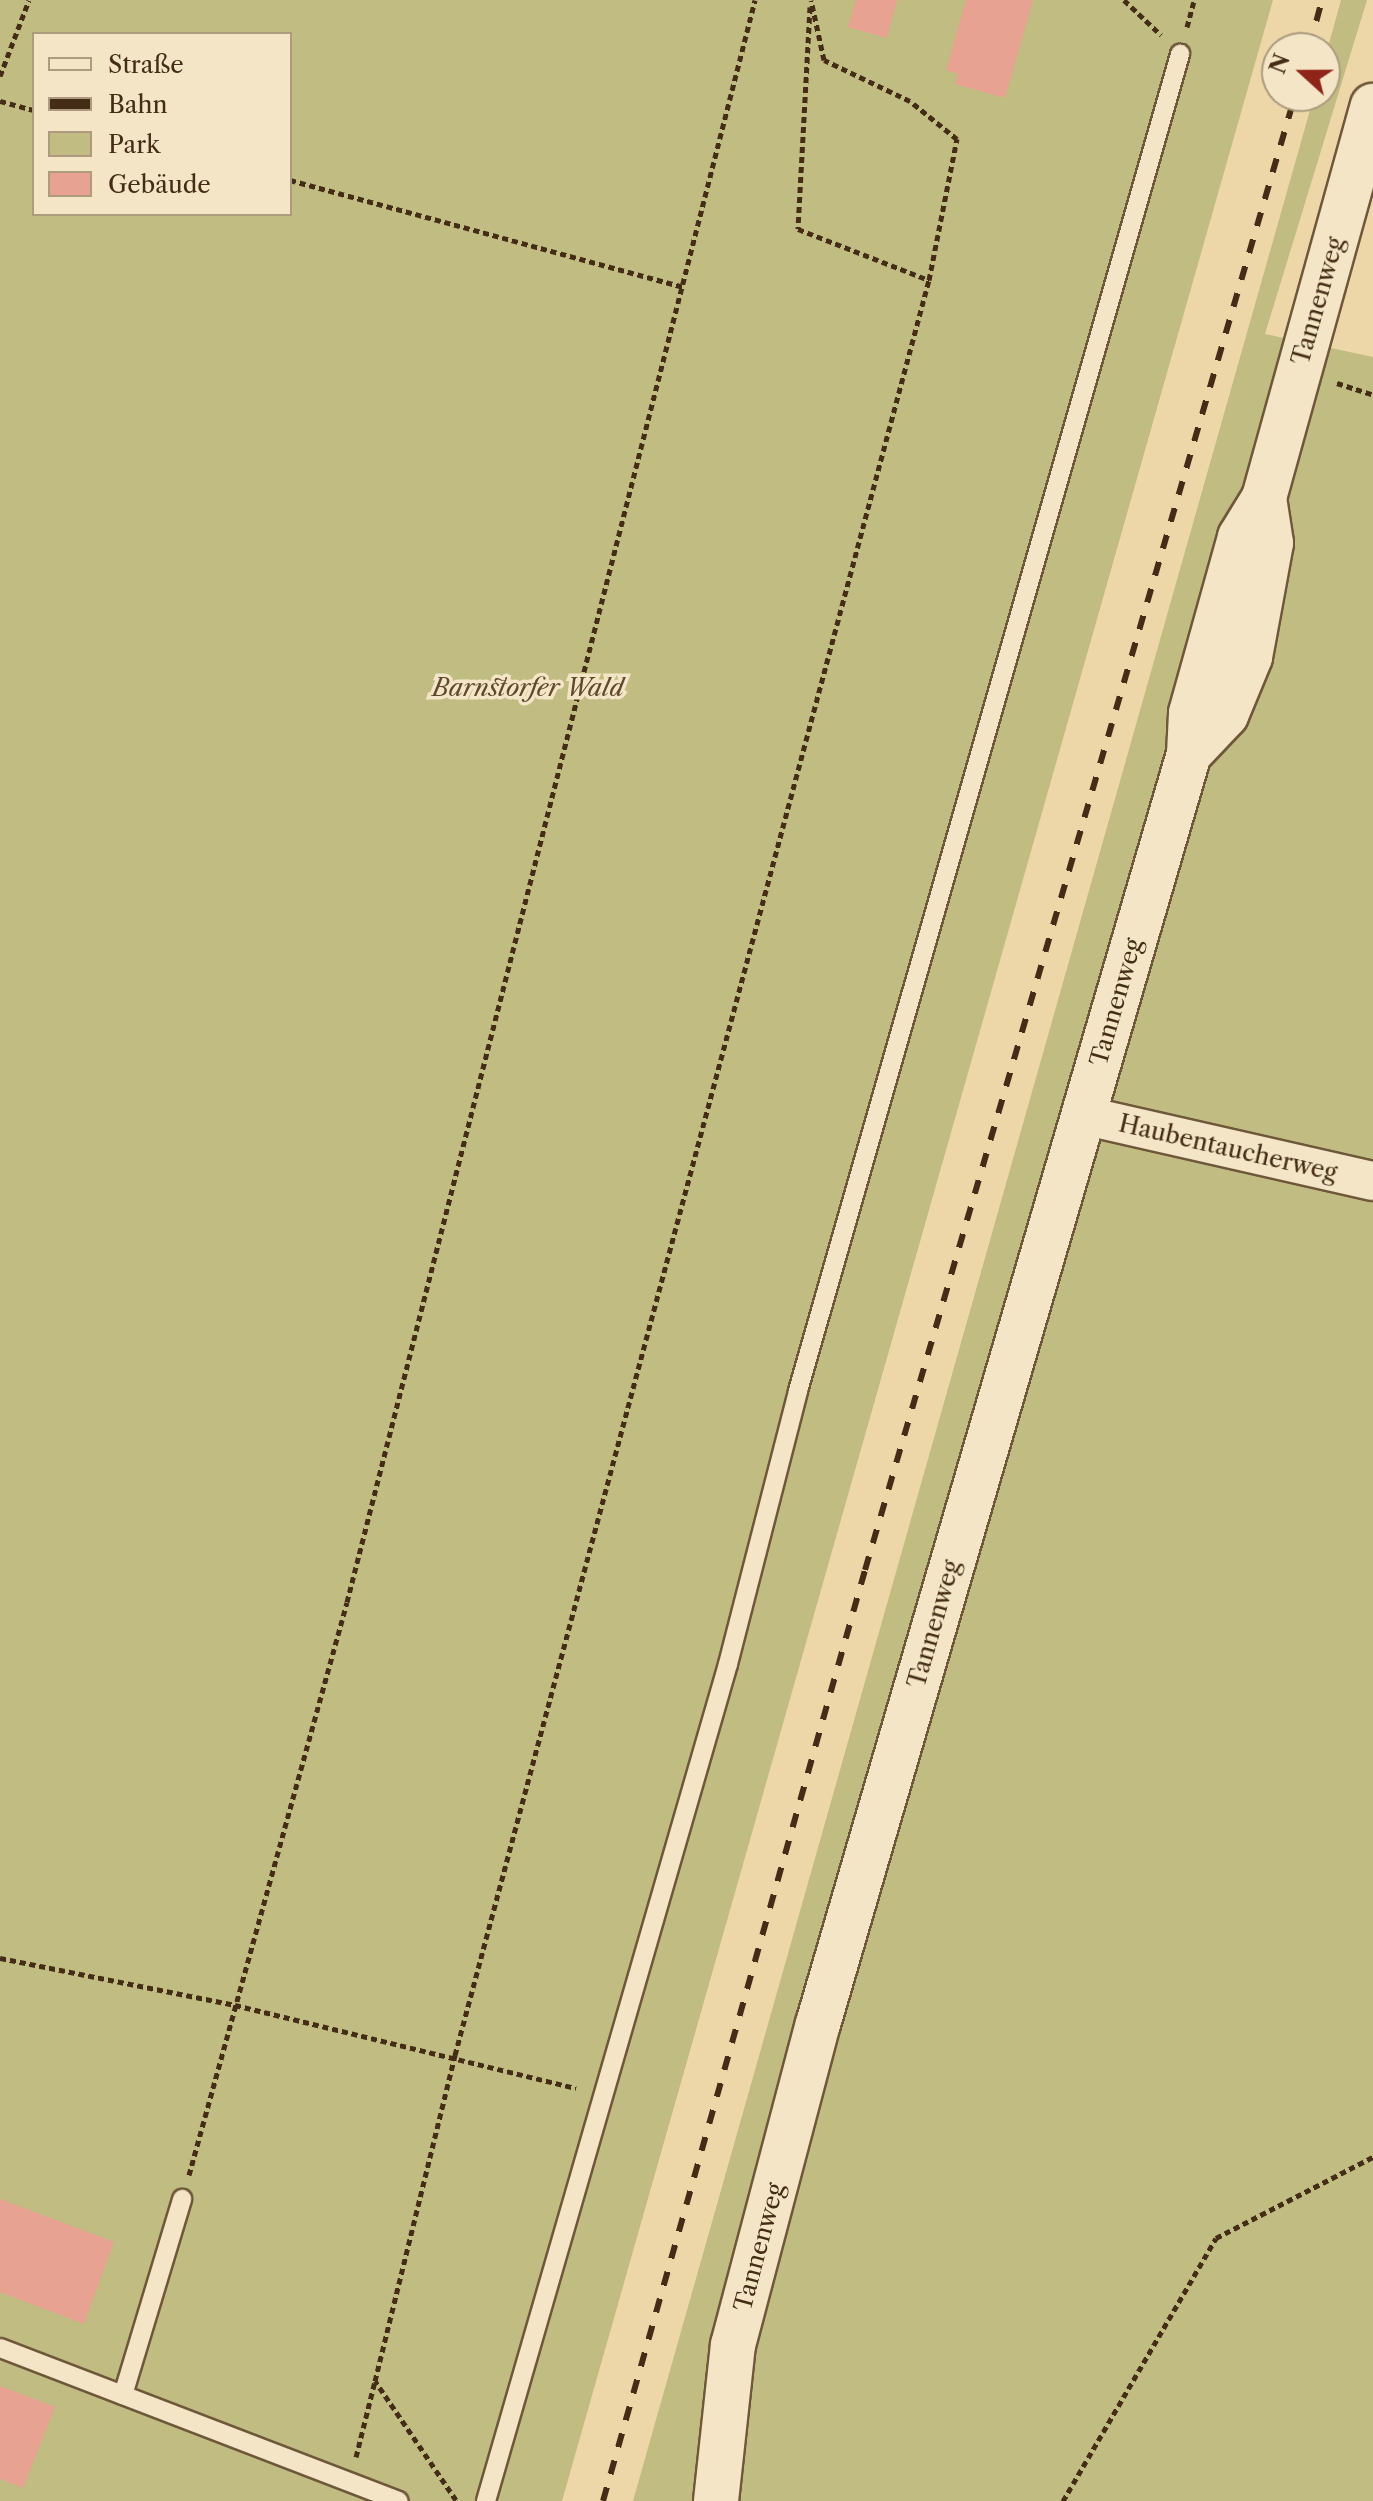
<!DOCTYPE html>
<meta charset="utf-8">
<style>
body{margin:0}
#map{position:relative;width:1373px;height:2501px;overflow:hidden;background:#edd7a8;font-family:"Libre Caslon Text",serif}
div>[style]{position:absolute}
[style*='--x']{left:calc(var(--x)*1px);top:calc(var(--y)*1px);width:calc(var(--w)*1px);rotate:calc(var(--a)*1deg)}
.green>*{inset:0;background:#c0bc82}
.building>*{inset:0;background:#e7a291}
.path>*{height:5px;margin-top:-2.5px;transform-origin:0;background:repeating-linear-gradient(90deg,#452c16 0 6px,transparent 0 10px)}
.roads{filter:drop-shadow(2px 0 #6f573a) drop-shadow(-2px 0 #6f573a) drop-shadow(0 2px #6f573a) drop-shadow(0 -2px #6f573a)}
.service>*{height:18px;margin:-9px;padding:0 9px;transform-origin:9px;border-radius:9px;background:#f3e5c6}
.minor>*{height:38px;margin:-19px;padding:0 19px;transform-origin:19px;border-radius:19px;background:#f3e5c6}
.tertiary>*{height:44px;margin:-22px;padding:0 22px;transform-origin:22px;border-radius:22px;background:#f3e5c6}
.rail>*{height:6px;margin-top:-3px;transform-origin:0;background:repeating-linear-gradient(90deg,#452c16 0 14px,transparent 0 28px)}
span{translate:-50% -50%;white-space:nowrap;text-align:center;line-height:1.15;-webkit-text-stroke:7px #f3e5c6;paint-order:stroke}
.street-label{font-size:24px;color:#452c16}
.park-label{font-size:24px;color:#5e492c;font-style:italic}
.legend{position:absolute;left:32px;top:32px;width:260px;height:184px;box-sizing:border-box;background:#f3e5c6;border:2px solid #ad9b80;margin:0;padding:10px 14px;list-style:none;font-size:24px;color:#452c16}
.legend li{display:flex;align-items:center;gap:16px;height:40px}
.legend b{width:40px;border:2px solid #ad9b80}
.north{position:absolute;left:1261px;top:32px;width:80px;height:80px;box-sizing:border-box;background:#f3e5c6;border:2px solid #ad9b80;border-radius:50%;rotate:291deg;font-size:22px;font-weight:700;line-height:32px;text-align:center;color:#452c16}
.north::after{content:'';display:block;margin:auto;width:28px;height:36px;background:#8f2418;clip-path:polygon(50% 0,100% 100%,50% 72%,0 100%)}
</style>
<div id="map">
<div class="green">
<div style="clip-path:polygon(evenodd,0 0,1273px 0,562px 2501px,0 2501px,0 0,34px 34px,290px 34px,290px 214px,34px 214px,34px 34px)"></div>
<div style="clip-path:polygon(1341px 0,1367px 0,1265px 334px,1373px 357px,1373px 2501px,633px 2501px,1314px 96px,1325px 96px,1325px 58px)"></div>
</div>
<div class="building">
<div style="clip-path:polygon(856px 0,897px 0,887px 38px,848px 27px)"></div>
<div style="clip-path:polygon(966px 0,1033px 0,1005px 98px,955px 84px,958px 74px,946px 70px)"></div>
<div style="clip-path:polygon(0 2199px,114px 2242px,84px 2324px,0 2292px)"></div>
<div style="clip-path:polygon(0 2386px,55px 2407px,23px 2488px,0 2479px)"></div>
</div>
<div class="path">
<div style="--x:1124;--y:0;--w:51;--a:43.4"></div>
<div style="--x:810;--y:7;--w:222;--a:93.1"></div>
<div style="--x:798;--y:229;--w:141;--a:21.3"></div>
<div style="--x:1187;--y:27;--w:28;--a:-75"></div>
<div style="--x:0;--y:76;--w:81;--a:-69.1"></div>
<div style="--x:0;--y:101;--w:35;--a:15"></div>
<div style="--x:290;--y:180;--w:408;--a:15.2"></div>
<div style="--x:1337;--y:383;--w:38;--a:18"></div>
<div style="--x:0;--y:1958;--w:240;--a:11.3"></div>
<div style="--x:235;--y:2005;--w:351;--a:13.7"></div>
<div style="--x:189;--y:2175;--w:594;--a:-74.58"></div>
<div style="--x:347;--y:1602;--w:1653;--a:-75.71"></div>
<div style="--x:356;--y:2457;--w:78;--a:-76"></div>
<div style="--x:456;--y:2500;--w:144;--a:-124.2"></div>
<div style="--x:375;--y:2381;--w:336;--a:-76.2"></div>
<div style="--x:455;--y:2055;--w:1837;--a:-75.05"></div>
<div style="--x:929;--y:280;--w:144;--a:-78.8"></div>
<div style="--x:957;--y:139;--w:60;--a:-141"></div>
<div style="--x:910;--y:101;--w:95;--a:-154.5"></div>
<div style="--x:824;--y:60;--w:61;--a:-102.2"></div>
<div style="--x:1063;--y:2501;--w:304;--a:-59.8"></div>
<div style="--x:1216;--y:2238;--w:177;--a:-27.3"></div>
</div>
<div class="roads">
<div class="service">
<div style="--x:0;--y:2348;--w:427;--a:21"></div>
<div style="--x:123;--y:2395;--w:205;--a:-73.2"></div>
<div style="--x:486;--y:2501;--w:871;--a:-73.87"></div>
<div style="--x:728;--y:1664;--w:282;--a:-75.6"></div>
<div style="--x:798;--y:1391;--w:1391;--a:-74.05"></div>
</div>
<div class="minor">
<div style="--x:1082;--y:1115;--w:298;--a:12.8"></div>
</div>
<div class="tertiary">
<div style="--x:1189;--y:754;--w:54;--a:-46.5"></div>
<div style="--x:1226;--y:715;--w:63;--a:-67.5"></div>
<div style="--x:1250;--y:657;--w:116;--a:-79.6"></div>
<div style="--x:1271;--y:543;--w:46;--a:-98.8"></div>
<div style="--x:716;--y:2501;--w:157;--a:-83.8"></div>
<div style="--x:733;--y:2345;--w:332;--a:-75.2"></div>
<div style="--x:818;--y:2024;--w:1323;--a:-73.72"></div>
<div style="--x:1189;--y:754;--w:41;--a:-87.2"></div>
<div style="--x:1191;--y:713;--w:183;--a:-74.4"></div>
<div style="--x:1240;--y:537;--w:46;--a:-58.4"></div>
<div style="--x:1264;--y:498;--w:407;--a:-74.5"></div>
</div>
</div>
<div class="rail">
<div style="--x:1309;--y:48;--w:50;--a:-74.8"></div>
<div style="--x:603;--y:2501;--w:967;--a:-74.28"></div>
<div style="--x:865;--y:1570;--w:1535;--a:-73.74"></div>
</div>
<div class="street-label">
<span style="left:1318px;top:301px;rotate:-74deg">Tannenweg</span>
<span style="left:1116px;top:1002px;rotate:-74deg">Tannenweg</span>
<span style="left:1228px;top:1148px;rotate:13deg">Haubentaucherweg</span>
<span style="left:934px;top:1624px;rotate:-74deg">Tannenweg</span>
<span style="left:759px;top:2247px;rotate:-75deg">Tannenweg</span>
</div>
<div class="park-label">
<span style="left:528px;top:688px">Barnstorfer Wald</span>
</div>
<ul class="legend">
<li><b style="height:10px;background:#f3e5c6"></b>Straße</li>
<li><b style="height:10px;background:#452c16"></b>Bahn</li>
<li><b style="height:22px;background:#c0bc82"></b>Park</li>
<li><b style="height:22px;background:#e7a291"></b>Gebäude</li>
</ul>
<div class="north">N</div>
</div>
